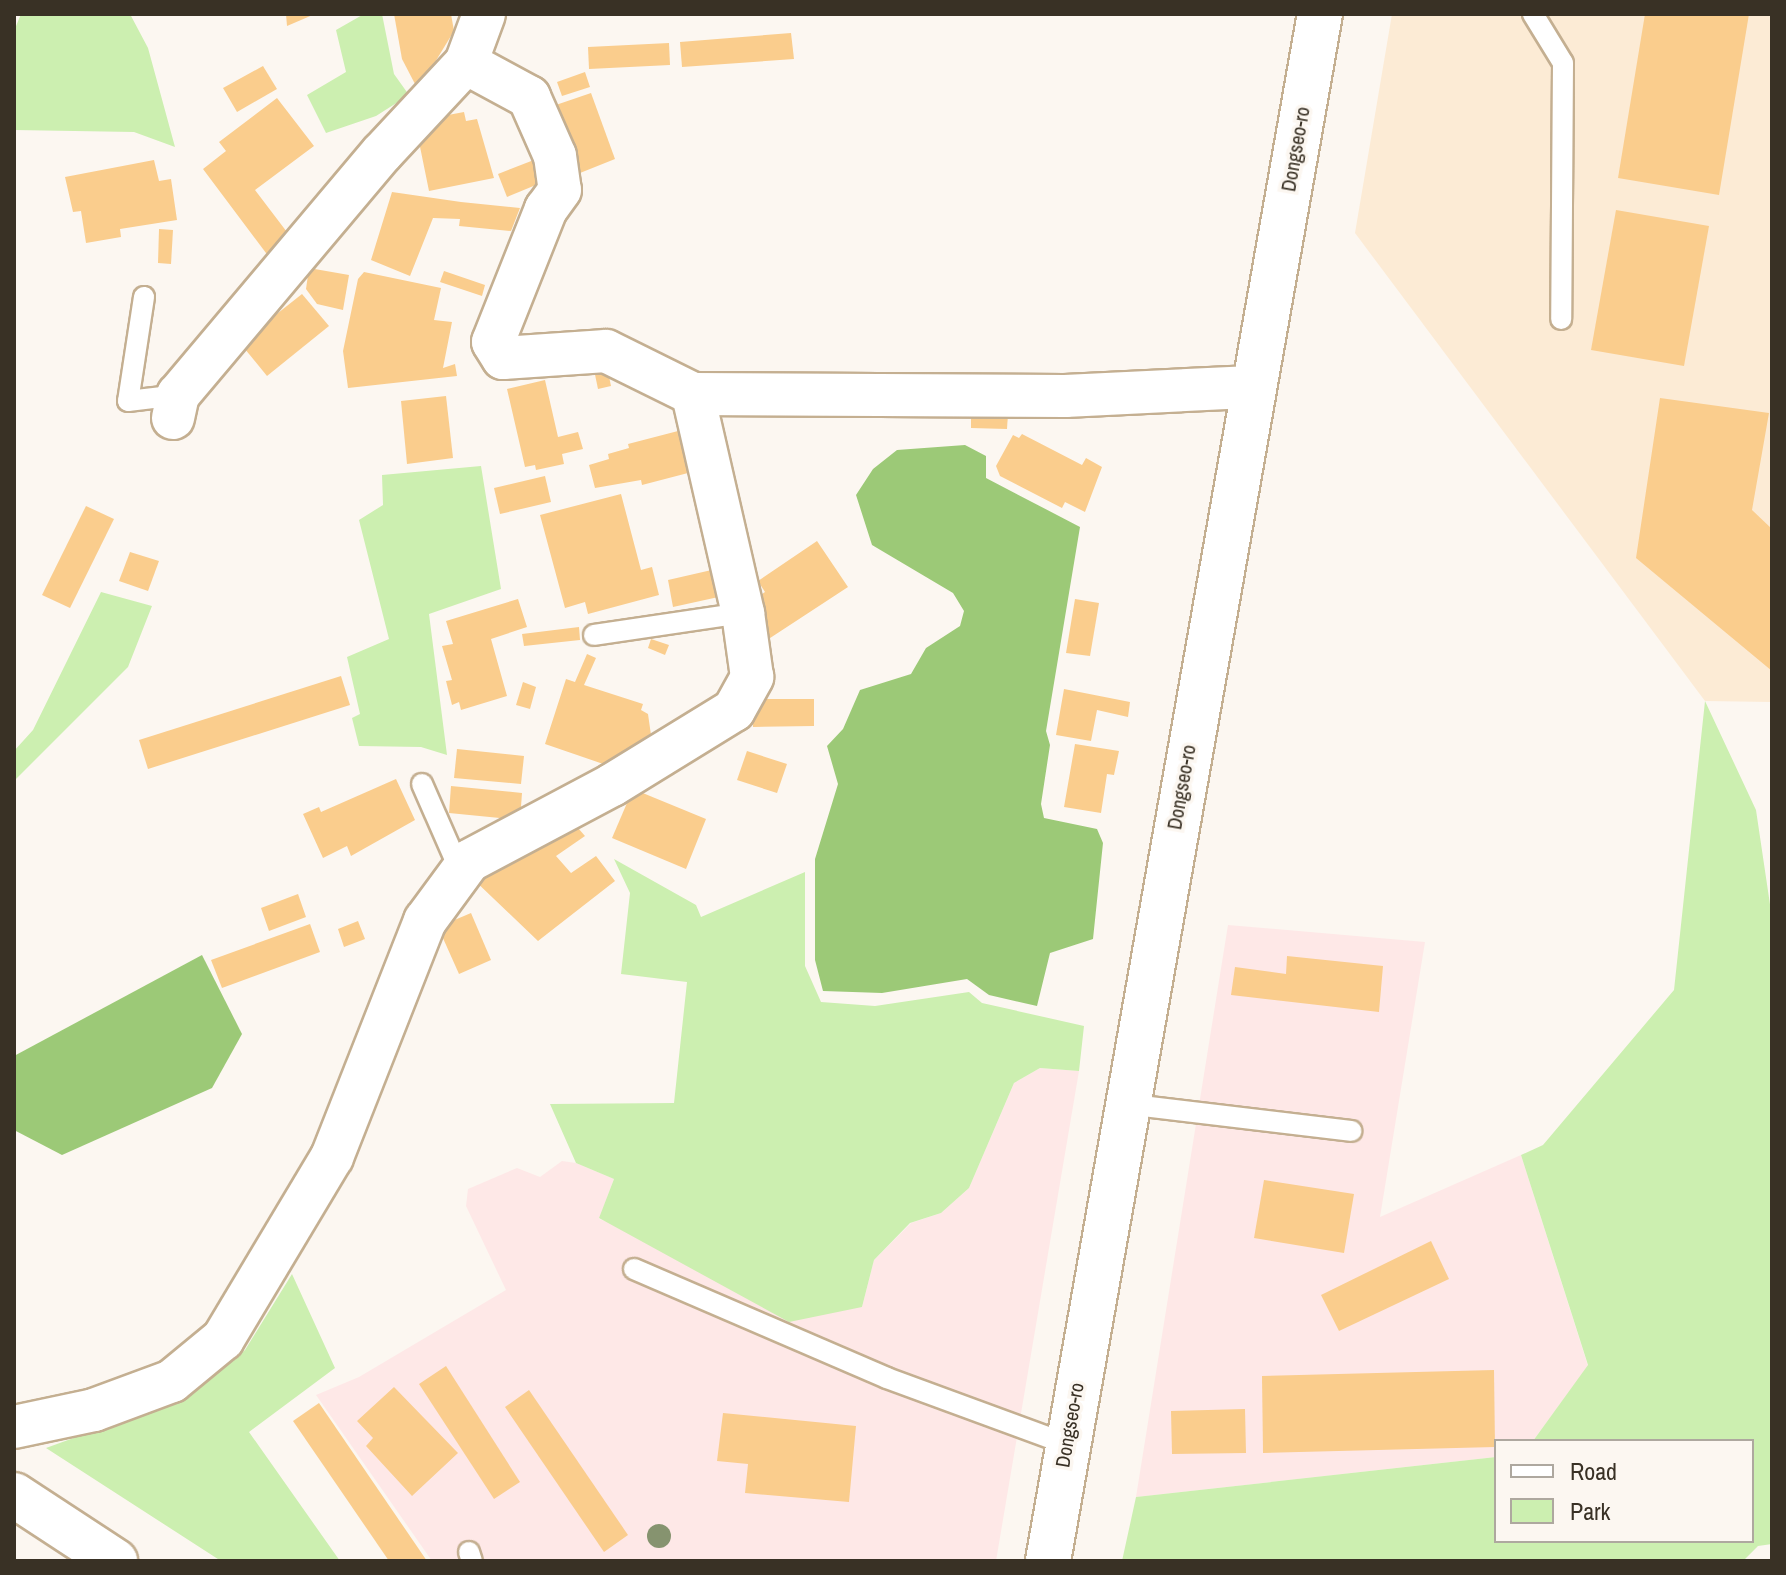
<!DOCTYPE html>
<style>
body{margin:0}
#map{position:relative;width:1786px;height:1575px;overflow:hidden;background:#fcf7f1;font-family:"Archivo Narrow",sans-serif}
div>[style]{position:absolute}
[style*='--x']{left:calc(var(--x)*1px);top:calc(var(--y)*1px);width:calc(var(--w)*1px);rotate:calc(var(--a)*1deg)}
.commercial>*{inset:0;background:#fee8e7}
.built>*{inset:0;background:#fcebd5}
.green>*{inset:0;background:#ccefb0}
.forest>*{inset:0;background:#9cc977}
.building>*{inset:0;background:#facd8d}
.roads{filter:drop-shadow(2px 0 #c4af91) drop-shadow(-2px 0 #c4af91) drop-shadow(0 2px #c4af91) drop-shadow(0 -2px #c4af91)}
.service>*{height:20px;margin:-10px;padding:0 10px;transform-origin:10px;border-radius:10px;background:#fff}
.minor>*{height:42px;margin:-21px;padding:0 21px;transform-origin:21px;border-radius:21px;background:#fff}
.secondary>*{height:44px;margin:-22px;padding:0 22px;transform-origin:22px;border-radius:22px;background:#fff}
.trees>*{width:24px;height:24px;margin:-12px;border-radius:50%;background:#86936f}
span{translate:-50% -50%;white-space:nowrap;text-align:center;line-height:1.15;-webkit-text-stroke:7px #fcf7f1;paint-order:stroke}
.street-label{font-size:20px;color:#393125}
.frame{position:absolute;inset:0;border:16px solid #393125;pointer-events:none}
.legend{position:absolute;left:1494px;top:1439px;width:260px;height:104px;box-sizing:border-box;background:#fcf7f1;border:2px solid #aea89f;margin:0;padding:10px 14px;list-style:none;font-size:24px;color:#393125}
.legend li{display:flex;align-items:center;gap:16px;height:40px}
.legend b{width:40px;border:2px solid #aea89f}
</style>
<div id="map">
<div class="commercial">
<div style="clip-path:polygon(1228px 925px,1425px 942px,1380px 1217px,1521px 1155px,1588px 1366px,1533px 1441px,1496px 1441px,1496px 1457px,1136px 1497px)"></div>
<div style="clip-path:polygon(1040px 1068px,1079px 1071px,996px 1561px,432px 1561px,316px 1395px,359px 1377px,506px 1290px,466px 1206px,468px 1189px,517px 1168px,540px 1177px,562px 1161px,576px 1163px,614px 1179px,599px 1219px,862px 1307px,874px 1260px,911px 1223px,941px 1213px,969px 1188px,1014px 1083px)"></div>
</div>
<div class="built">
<div style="clip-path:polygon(1392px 14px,1772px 14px,1772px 702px,1705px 701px,1355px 233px)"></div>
</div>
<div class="green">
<div style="clip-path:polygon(21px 14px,130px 14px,148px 48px,175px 147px,134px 132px,14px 130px,14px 31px)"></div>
<div style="clip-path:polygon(364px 14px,382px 14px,394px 74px,409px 95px,376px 116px,326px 133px,307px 95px,346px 72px,336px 30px)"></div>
<div style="clip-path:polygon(481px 466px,501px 589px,429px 614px,447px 755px,421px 747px,359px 746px,352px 718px,360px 714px,347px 657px,389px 639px,359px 520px,383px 505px,382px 475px)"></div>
<div style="clip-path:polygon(101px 592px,152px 606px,128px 667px,14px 781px,14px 751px,33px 730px)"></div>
<div style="clip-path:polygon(1705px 701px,1756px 810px,1772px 918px,1772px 1544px,1758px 1546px,1743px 1561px,1122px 1561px,1136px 1497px,1496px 1457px,1496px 1541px,1752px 1541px,1752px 1441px,1533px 1441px,1588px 1365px,1521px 1155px,1543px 1145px,1674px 990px)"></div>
<div style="clip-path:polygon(614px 859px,696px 905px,701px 917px,805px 872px,805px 966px,821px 1002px,875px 1006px,969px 992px,982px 1003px,1084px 1026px,1079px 1071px,1040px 1068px,1014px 1083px,969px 1188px,941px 1213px,910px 1223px,874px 1260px,862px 1307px,789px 1322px,599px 1218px,614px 1179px,576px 1163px,550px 1104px,674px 1103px,687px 982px,621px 974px,630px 893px)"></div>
<div style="clip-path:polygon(292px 1274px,335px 1368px,249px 1432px,340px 1561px,221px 1561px,46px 1448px,189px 1396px,245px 1350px)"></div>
</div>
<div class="forest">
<div style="clip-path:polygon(965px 445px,986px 456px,986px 478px,1080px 527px,1046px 731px,1050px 745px,1041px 804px,1044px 818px,1097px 829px,1103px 843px,1093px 939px,1050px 953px,1037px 1006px,989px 995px,967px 979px,882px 993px,823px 991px,815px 960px,815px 859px,838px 784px,827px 746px,843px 729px,860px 690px,911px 674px,926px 648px,960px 626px,964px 611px,953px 593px,872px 545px,856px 495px,873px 469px,897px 450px)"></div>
<div style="clip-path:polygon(202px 955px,242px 1034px,212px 1088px,62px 1155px,14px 1130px,14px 1056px)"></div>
</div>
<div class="building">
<div style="clip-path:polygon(286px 14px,315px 14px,287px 26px)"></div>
<div style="clip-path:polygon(394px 14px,451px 14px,454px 31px,429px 72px,415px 84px,402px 59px)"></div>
<div style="clip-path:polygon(1645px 14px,1749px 14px,1719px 195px,1618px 178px)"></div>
<div style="clip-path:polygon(791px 33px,794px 59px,682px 67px,680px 42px)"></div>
<div style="clip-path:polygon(669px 43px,670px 65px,589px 69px,588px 47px)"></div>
<div style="clip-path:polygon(263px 66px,277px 89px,237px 112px,223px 88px)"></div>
<div style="clip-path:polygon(585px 72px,590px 87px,562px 96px,557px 82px)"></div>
<div style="clip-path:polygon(591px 93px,615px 159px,575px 175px,550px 107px)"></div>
<div style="clip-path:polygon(277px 98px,314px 146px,255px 190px,293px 240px,269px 257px,203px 169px,226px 151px,219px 142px)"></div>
<div style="clip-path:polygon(464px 112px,466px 121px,477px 119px,494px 178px,429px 191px,417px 132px,427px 119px)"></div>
<div style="clip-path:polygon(539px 158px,548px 180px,507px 197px,498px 174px)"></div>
<div style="clip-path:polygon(154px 160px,159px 181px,171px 179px,177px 220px,120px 229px,121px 237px,86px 243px,81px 211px,73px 212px,65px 177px)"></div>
<div style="clip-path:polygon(392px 192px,461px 202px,520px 208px,511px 231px,459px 226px,460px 219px,433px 218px,410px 276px,371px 260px)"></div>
<div style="clip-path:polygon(1616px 210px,1709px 226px,1684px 366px,1591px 350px)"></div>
<div style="clip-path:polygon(159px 229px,173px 230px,171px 264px,158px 263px)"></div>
<div style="clip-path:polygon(309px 268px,349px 275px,343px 310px,317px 304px,306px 289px)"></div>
<div style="clip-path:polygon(444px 271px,485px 285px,482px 296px,440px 282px)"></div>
<div style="clip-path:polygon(364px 272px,441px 288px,434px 320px,452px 322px,443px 368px,455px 364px,457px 376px,348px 388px,343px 351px,358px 279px)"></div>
<div style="clip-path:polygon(302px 294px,329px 326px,267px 376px,240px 343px)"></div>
<div style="clip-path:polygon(606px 362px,611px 386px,598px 389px,593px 365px)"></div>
<div style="clip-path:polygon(545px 380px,558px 437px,578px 432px,583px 449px,562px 454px,564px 464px,536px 470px,535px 465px,525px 467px,507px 389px)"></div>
<div style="clip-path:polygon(446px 396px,453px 458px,407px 464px,401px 401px)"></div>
<div style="clip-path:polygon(1660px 398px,1769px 413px,1752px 510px,1772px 529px,1772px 671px,1636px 558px)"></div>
<div style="clip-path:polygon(971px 413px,1008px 414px,1007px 429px,971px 428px)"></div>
<div style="clip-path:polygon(678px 431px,688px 473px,642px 485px,641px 480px,595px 488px,589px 465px,609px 459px,608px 454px,629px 448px,628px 444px)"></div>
<div style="clip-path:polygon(1022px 434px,1082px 465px,1086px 458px,1102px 467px,1085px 512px,1065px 502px,1062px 508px,1000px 476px,996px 466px,1013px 435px,1019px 438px)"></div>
<div style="clip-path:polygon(545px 476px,551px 502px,500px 514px,494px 488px)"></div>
<div style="clip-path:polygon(621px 494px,641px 570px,652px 567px,659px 595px,588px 614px,585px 602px,565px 608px,540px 515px)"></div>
<div style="clip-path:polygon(86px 506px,114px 519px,70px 608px,42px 595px)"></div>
<div style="clip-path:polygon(817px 541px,848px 587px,764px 642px,752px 601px,765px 592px,758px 581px)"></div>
<div style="clip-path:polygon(130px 552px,159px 561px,148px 591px,119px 581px)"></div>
<div style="clip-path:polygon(716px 569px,723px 596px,673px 607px,668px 580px)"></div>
<div style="clip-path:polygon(518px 599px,527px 627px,491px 639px,507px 696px,461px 710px,459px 702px,452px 705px,446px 681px,452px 680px,442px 646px,453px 644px,446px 621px)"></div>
<div style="clip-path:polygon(1075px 599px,1099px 603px,1090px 656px,1066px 653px)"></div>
<div style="clip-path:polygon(579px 627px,580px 640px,524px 646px,522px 634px)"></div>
<div style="clip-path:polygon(651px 639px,669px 645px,665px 655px,648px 648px)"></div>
<div style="clip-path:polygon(587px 654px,596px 658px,584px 685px,643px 704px,641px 710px,648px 714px,652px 742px,612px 767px,545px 744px,566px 679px,575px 682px)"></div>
<div style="clip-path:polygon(341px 676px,350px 705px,148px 769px,139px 740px)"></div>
<div style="clip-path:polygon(523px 682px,536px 687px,530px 709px,516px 705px)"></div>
<div style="clip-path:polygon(1064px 689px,1130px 702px,1128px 717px,1097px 710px,1091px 741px,1056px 735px)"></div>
<div style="clip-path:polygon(753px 699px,814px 699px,814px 726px,753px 727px)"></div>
<div style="clip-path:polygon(1075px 744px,1119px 751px,1114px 775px,1107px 774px,1101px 813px,1064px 807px)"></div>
<div style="clip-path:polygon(457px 749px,524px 756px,521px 784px,454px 778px)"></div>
<div style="clip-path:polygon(747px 751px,787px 764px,777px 793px,737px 780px)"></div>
<div style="clip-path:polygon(396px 779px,415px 820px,351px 856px,347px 846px,323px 858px,303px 814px,319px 807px,321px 812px)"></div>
<div style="clip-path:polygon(451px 786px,522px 793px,520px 820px,449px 813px)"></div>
<div style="clip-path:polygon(633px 789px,706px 819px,686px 869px,612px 838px)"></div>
<div style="clip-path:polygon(571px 820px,585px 836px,556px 856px,571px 873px,596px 856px,615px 881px,538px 941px,471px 877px)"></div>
<div style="clip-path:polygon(298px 894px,306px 917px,269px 931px,261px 908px)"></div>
<div style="clip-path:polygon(471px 913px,491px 960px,459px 974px,438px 927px)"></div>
<div style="clip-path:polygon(358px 921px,365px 939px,344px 947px,338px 929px)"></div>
<div style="clip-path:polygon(310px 924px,320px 952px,222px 988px,211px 960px)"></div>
<div style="clip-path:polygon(1287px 956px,1383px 966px,1379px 1012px,1231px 995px,1235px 967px,1286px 974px)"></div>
<div style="clip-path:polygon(1264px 1180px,1354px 1194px,1344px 1253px,1254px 1238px)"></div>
<div style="clip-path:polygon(1431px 1241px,1449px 1279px,1339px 1331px,1321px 1295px)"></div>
<div style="clip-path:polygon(446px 1366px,520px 1482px,494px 1499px,419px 1384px)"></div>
<div style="clip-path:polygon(1494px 1370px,1495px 1447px,1263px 1453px,1262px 1376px)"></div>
<div style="clip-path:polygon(394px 1387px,458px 1453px,412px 1496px,366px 1446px,373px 1438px,357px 1421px)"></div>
<div style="clip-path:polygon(529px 1390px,628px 1535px,604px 1552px,505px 1407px)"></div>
<div style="clip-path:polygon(319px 1403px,427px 1561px,389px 1561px,293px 1421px)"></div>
<div style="clip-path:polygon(1245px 1409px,1246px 1453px,1172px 1454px,1171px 1411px)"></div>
<div style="clip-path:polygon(723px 1413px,856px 1426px,849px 1502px,745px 1493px,748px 1464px,717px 1461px)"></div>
</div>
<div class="roads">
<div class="service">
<div style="--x:1533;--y:14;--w:57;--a:58.5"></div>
<div style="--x:1563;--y:63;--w:256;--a:90.4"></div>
<div style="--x:144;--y:297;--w:105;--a:98.7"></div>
<div style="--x:128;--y:401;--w:50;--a:-6.8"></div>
<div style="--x:594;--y:635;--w:151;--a:-8.4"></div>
<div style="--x:422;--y:784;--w:97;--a:66.3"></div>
<div style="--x:1126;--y:1104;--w:227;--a:6.8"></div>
<div style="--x:634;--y:1269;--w:275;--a:23.3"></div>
<div style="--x:887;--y:1378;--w:191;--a:20.2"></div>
<div style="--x:469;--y:1552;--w:9;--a:72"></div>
</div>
<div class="minor">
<div style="--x:466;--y:63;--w:72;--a:28.4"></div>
<div style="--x:529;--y:97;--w:64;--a:66.2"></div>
<div style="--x:555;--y:156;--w:34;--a:82"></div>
<div style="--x:560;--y:190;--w:24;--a:126"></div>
<div style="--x:546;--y:209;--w:143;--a:111.7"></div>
<div style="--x:493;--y:342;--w:19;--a:58"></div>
<div style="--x:503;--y:358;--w:103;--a:-3.9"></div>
<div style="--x:606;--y:351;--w:97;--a:26.3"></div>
<div style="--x:693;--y:394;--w:372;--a:0.3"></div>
<div style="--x:1065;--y:396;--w:187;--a:-2.8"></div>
<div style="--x:173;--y:418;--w:24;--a:-78"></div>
<div style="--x:178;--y:395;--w:317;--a:-49.9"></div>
<div style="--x:382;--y:153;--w:123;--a:-47"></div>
<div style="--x:466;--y:63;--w:52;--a:-69.8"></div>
<div style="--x:14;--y:1427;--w:82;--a:-12"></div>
<div style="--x:94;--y:1410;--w:83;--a:-20.4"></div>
<div style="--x:172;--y:1381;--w:66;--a:-39.5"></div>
<div style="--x:223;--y:1339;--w:212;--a:-59.1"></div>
<div style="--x:332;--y:1157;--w:254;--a:-68.5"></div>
<div style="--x:425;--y:921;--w:74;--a:-53.7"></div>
<div style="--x:469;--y:861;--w:162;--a:-28"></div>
<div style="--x:612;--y:785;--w:143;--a:-31.6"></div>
<div style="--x:734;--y:710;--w:38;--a:-61"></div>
<div style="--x:752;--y:677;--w:65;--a:-98"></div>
<div style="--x:743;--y:613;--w:225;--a:-102.9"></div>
</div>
<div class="secondary">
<div style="--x:14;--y:1495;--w:121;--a:33.2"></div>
<div style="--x:1048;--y:1561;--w:1571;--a:-80.03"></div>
</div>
</div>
<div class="trees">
<div style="left:659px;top:1536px"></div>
</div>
<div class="street-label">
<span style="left:1295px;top:149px;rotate:-80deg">Dongseo-ro</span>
<span style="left:1181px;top:787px;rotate:-80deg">Dongseo-ro</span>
<span style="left:1069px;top:1425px;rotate:-80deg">Dongseo-ro</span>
</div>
<div class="frame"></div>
<ul class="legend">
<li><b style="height:10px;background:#fff"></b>Road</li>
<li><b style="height:22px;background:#ccefb0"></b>Park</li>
</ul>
</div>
